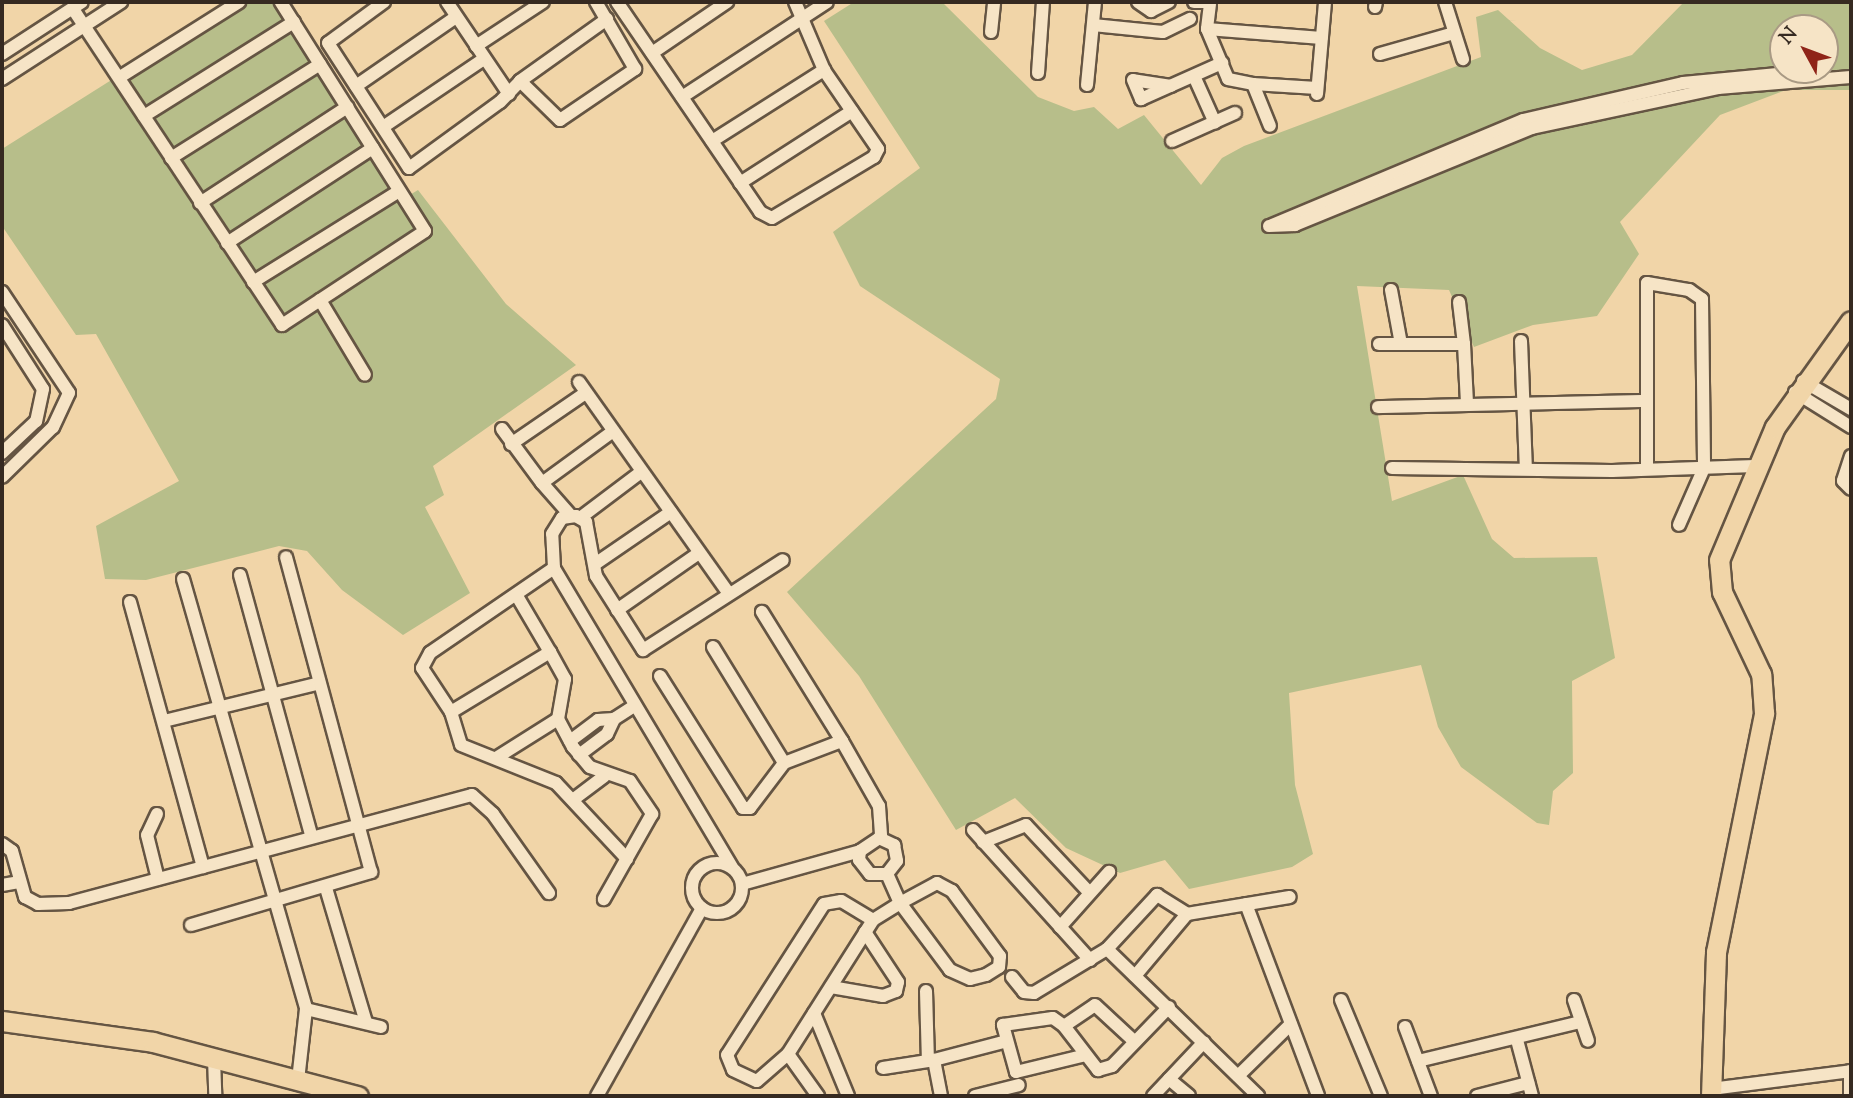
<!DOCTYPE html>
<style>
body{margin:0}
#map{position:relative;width:1853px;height:1098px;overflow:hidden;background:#f1d5a8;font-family:"Sorts Mill Goudy",serif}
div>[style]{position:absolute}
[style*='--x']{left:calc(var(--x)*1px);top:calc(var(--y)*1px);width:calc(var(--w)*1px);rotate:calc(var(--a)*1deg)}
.green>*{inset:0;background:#b7be8a}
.roads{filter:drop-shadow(2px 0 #655543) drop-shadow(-2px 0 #655543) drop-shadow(0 2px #655543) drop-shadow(0 -2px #655543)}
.street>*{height:12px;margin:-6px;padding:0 6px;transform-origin:6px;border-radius:6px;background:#f6e4c6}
.street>.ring{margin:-6px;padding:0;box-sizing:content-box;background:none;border:12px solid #f6e4c6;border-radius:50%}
.primary>*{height:19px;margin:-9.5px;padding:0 9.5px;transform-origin:9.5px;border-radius:9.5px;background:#f1d5a8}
span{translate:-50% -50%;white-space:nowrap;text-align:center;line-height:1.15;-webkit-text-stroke:6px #f6e4c6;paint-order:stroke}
.frame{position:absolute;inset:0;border:4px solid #362a21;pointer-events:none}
.north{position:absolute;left:1769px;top:14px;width:70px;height:70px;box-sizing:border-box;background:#f6e4c6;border:2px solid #a99a84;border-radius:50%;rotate:311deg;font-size:19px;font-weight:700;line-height:28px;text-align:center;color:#362a21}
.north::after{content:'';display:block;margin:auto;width:24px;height:32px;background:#8f2418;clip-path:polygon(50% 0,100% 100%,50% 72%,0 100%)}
</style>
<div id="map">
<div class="green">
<div style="clip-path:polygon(235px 2px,272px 2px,398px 202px,418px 190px,506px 304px,576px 365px,433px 466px,444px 495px,425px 507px,470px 593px,403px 635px,342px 590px,307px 551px,279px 546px,146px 580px,105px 579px,96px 526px,179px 481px,96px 334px,76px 335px,2px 226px,2px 149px)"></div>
<div style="clip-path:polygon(evenodd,854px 2px,942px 2px,1038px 97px,1074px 111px,1094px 107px,1118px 129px,1144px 115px,1201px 185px,1222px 158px,1244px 146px,1481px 57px,1476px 17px,1498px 10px,1540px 48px,1582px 70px,1632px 55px,1684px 2px,1851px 2px,1851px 90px,1786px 90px,1720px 115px,1620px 222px,1639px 254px,1597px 316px,1533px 325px,1474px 347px,1449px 290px,1357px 286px,1392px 501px,1463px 475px,1492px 539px,1514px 558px,1597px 557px,1615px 658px,1572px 681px,1573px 773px,1553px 791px,1549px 825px,1537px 823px,1461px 767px,1438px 727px,1421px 665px,1289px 693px,1295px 785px,1313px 854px,1292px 867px,1189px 889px,1165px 860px,1120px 873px,1066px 848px,1015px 798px,956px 830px,859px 676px,787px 592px,996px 399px,1000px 379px,860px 286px,833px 232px,920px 168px,824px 21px,854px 2px,1783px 28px,1825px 28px,1825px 70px,1783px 70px,1783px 28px)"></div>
</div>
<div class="roads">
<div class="street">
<div style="--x:384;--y:2;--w:69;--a:143.8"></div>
<div style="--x:328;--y:43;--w:149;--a:57.1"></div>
<div style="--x:409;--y:168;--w:112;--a:-36"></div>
<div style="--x:500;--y:102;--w:29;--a:-46"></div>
<div style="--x:520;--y:81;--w:56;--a:44.3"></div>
<div style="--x:560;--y:120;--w:91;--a:-34.2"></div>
<div style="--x:635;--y:69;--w:78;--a:-120.2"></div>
<div style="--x:447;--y:2;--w:111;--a:56"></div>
<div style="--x:617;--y:2;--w:254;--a:55.7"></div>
<div style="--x:760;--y:212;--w:13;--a:27"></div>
<div style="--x:772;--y:218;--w:119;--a:-30.9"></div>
<div style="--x:874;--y:157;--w:9;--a:-63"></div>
<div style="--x:878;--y:149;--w:96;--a:-124.4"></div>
<div style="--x:824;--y:70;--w:74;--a:-113.1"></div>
<div style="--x:1138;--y:2;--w:16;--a:35"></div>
<div style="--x:1151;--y:11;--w:20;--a:-27"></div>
<div style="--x:1194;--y:2;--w:16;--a:0"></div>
<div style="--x:1445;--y:2;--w:60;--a:72.5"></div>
<div style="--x:1210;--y:4;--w:25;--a:97"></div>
<div style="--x:1207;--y:29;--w:54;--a:67.2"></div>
<div style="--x:1228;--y:79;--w:25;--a:11"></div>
<div style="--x:1253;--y:84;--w:45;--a:68"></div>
<div style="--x:1375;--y:7;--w:5;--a:-79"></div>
<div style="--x:73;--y:9;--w:379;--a:56.5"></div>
<div style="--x:282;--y:325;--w:171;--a:-33.3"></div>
<div style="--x:425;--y:231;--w:271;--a:-122.2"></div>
<div style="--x:1093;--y:25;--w:70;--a:5.7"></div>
<div style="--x:1163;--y:32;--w:30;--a:-26"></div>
<div style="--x:1207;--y:29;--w:115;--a:4.5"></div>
<div style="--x:991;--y:32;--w:30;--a:-84"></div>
<div style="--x:476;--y:46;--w:80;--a:-33.3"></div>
<div style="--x:652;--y:53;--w:91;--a:-34.2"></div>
<div style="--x:2;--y:54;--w:95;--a:-33"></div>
<div style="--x:1380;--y:54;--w:77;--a:-15.8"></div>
<div style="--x:1038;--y:73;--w:71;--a:-86"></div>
<div style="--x:1194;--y:76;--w:51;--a:65.9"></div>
<div style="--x:120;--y:77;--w:141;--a:-32.2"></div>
<div style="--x:2;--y:79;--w:142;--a:-32.9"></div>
<div style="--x:520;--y:81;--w:107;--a:-35.5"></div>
<div style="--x:1253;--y:84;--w:64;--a:3.6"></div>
<div style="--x:1087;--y:85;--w:83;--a:-84.5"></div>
<div style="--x:356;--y:86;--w:121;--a:-34.6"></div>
<div style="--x:1171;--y:86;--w:38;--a:-171"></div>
<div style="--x:1133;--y:80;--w:21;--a:67"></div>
<div style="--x:1141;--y:99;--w:89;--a:-24"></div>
<div style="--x:1317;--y:94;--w:92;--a:-85"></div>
<div style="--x:682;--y:97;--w:173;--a:-33.2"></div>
<div style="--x:144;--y:116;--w:177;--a:-32.1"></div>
<div style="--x:383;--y:127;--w:122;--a:-34"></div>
<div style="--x:712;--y:141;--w:133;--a:-32.4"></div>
<div style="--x:1172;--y:141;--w:69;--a:-24"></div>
<div style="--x:171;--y:158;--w:176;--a:-32.2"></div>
<div style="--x:740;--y:183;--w:133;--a:-32.7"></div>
<div style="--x:200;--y:203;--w:176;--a:-33.1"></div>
<div style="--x:1272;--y:225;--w:272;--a:-22.7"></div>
<div style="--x:1523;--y:120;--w:164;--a:-13"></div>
<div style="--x:1683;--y:83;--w:137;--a:-5.5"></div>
<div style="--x:1269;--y:226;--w:26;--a:-2"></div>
<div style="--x:1295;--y:225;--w:256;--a:-22.3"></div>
<div style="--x:1532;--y:128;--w:190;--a:-12.1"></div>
<div style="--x:1718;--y:88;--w:133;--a:-4.7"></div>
<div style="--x:227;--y:243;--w:174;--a:-33.1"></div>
<div style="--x:253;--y:282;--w:172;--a:-31.9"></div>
<div style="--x:1391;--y:290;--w:55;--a:79.5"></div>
<div style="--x:2;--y:292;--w:121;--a:56.4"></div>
<div style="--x:69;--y:393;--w:38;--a:115"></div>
<div style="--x:53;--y:427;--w:71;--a:135.6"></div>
<div style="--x:320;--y:300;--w:87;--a:59"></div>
<div style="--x:1459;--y:302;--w:42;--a:83.2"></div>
<div style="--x:2;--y:325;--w:76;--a:57.4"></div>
<div style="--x:43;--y:389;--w:33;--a:102"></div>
<div style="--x:36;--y:421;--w:47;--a:136.7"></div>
<div style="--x:1521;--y:341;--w:128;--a:87.8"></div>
<div style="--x:1379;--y:344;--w:85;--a:0"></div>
<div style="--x:1464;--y:344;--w:60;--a:87.1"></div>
<div style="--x:1803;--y:381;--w:56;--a:30.3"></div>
<div style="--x:579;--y:382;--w:256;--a:54.7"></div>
<div style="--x:1795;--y:392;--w:66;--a:32"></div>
<div style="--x:1378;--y:407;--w:268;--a:-1.3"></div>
<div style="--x:502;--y:429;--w:67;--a:53.5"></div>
<div style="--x:542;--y:483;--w:87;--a:-36.1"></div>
<div style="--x:511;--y:444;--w:88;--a:-34.4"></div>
<div style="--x:1851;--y:456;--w:26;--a:108"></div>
<div style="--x:1843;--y:481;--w:11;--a:45"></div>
<div style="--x:1392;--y:468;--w:220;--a:0.8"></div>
<div style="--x:1612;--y:471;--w:143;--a:-2"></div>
<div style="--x:1647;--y:468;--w:185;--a:-90"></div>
<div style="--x:1647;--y:283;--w:43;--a:9.5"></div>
<div style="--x:1689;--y:290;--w:16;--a:35"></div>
<div style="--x:1702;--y:299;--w:169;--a:89.3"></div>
<div style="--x:1704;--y:468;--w:62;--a:113.7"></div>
<div style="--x:542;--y:483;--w:44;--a:48.7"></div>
<div style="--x:580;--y:518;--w:76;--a:-37"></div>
<div style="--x:595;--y:564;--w:92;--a:-34.4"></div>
<div style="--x:554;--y:568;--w:150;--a:145.6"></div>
<div style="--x:430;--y:653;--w:17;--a:118"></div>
<div style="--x:422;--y:668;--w:53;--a:56.6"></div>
<div style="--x:451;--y:712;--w:34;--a:73"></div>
<div style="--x:461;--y:745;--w:102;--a:21.8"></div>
<div style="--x:556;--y:783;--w:104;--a:46.9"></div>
<div style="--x:240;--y:575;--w:270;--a:74.7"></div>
<div style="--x:183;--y:579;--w:447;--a:74"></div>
<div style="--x:306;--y:1009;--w:71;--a:96.4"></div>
<div style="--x:130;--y:602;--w:275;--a:74.6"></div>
<div style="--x:617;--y:610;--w:100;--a:-34.8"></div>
<div style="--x:713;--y:647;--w:136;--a:58.5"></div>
<div style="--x:550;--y:652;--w:31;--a:61"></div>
<div style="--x:565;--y:679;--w:41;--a:99.9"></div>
<div style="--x:558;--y:719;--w:32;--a:62"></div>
<div style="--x:573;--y:747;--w:26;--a:50"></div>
<div style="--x:590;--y:767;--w:42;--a:19.3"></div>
<div style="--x:630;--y:781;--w:40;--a:56"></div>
<div style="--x:652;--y:814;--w:98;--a:119.5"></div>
<div style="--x:660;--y:676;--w:156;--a:57.8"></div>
<div style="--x:743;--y:808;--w:7;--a:0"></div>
<div style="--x:750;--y:808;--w:56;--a:-52.9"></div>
<div style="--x:784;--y:763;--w:62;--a:-20.8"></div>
<div style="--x:842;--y:741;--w:152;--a:-121.8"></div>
<div style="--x:451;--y:712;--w:116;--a:-31.2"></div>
<div style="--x:550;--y:652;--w:65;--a:-120.5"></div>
<div style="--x:164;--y:721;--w:156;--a:-13.7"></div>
<div style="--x:570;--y:741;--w:35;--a:-37"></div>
<div style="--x:598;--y:720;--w:16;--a:-4"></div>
<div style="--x:614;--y:719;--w:24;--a:-33"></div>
<div style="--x:842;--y:741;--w:75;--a:60.4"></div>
<div style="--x:879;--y:806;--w:32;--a:86"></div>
<div style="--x:579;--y:755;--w:35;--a:-37"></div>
<div style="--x:607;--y:734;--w:17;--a:-65"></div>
<div style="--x:496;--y:758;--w:73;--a:-32.2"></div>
<div style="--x:574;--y:799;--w:38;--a:-37"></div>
<div style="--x:157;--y:814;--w:23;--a:115"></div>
<div style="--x:147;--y:835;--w:45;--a:76"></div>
<div style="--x:973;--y:830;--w:175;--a:48"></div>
<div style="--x:983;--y:842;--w:46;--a:-21.6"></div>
<div style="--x:1026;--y:825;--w:92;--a:46.8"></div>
<div style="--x:2;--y:844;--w:12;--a:35"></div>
<div style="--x:12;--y:851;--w:48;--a:74.2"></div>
<div style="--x:25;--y:897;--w:15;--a:28"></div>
<div style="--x:38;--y:904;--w:31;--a:-2"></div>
<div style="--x:69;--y:903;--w:417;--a:-15"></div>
<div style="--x:472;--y:795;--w:28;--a:42"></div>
<div style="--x:493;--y:814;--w:97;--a:54.7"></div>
<div class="ring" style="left:692px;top:863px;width:38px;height:38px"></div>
<div style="--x:732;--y:867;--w:348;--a:-120.8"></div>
<div style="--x:554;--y:568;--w:34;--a:-93"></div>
<div style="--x:552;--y:534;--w:19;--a:-58"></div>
<div style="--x:562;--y:518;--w:14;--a:-8"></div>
<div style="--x:576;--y:516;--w:12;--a:31"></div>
<div style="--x:586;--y:522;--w:55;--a:79.5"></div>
<div style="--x:596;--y:576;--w:88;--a:57.6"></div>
<div style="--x:643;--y:650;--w:166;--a:-32.7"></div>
<div style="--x:937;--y:883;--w:17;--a:28"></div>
<div style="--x:952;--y:891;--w:81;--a:53.6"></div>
<div style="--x:1000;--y:956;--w:11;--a:95"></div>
<div style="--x:999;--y:967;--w:15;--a:148"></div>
<div style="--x:986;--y:975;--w:16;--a:166"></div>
<div style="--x:970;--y:979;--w:22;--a:-156"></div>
<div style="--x:950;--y:970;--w:84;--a:-126.7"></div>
<div style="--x:900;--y:903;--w:42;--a:-28.4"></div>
<div style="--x:742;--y:884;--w:123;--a:-15.6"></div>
<div style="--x:860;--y:851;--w:23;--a:-34"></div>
<div style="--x:879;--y:838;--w:17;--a:25"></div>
<div style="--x:894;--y:845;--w:16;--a:79"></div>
<div style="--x:897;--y:861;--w:16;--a:128"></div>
<div style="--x:887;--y:874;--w:17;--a:180"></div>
<div style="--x:870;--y:874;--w:18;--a:-128"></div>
<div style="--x:859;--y:860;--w:9;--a:-84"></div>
<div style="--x:2;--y:885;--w:17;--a:-10"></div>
<div style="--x:326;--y:888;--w:140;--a:73.4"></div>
<div style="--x:1246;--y:904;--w:205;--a:69.4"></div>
<div style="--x:873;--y:920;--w:37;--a:-149"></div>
<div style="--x:841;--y:901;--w:17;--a:170"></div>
<div style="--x:824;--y:904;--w:179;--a:122.7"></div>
<div style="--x:727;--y:1055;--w:16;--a:68"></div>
<div style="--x:733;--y:1070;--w:26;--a:25"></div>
<div style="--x:757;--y:1081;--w:41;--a:-41.1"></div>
<div style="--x:788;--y:1054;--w:159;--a:-57.6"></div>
<div style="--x:873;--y:920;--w:32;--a:-32"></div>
<div style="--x:900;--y:903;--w:32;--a:-114"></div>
<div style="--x:191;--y:925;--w:188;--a:-16.4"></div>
<div style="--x:371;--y:872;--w:326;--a:-105.1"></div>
<div style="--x:1060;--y:927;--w:74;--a:-48.3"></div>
<div style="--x:1107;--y:949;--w:211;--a:44.2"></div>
<div style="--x:1135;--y:976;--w:81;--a:-50"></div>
<div style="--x:1012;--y:977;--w:19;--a:51"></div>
<div style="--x:1024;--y:992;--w:10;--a:6"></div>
<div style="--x:1034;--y:993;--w:85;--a:-31.1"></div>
<div style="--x:1107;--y:949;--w:74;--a:-47.2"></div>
<div style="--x:1157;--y:895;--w:36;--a:32"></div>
<div style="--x:1187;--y:914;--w:104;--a:-9.4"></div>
<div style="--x:831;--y:987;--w:53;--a:9.8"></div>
<div style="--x:883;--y:996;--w:14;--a:-21"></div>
<div style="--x:896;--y:991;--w:9;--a:-77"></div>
<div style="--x:898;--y:982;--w:60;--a:-123.4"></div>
<div style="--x:926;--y:991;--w:70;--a:88.4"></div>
<div style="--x:1341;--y:1000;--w:104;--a:67.4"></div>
<div style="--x:1574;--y:1000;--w:43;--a:71.1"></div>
<div style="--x:306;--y:1009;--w:77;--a:13.5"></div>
<div style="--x:814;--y:1013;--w:90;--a:67.7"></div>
<div style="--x:1064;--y:1026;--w:56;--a:52.3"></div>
<div style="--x:1098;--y:1070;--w:15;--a:-16"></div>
<div style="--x:1112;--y:1066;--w:82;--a:-46"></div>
<div style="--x:1405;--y:1027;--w:74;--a:69.4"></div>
<div style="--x:1517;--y:1040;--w:58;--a:75"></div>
<div style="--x:788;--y:1054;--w:52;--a:54.5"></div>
<div style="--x:1082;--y:1056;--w:68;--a:166.4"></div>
<div style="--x:1016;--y:1072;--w:49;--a:-105.5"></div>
<div style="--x:1003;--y:1025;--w:50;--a:-8"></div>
<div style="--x:1053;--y:1018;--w:14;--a:36"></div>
<div style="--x:1064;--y:1026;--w:37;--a:-34"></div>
<div style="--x:1095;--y:1005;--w:54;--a:42.8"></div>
<div style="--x:214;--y:1058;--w:38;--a:88"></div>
<div style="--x:1418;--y:1061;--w:168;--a:-13.5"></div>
<div style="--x:883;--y:1068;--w:52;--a:-8.9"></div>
<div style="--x:1850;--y:1071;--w:25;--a:90"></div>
<div style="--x:1238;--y:1076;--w:74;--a:-44.5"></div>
<div style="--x:1169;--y:1079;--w:26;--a:40"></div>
<div style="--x:1711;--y:1089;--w:141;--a:-7.3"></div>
<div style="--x:597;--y:1096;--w:215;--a:-60.8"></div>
<div style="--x:941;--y:1096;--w:37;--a:-101"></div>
<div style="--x:934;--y:1060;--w:75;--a:-14.6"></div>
<div style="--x:975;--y:1096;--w:45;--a:-14"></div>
<div style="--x:1153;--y:1096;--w:74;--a:-46.6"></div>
<div style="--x:1477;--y:1096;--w:53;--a:-14.3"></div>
</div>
<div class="primary">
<div style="--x:2;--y:1021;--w:152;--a:7.9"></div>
<div style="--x:153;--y:1042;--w:212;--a:14.8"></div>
<div style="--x:1711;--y:1096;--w:144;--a:-88"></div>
<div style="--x:1716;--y:952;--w:244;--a:-78.6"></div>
<div style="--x:1764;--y:713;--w:39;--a:-94"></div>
<div style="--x:1761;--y:674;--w:91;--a:-115.4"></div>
<div style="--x:1722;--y:592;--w:32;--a:-95"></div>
<div style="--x:1719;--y:560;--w:144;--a:-67.2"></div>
<div style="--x:1775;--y:427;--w:130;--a:-54.4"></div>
</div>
</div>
<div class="frame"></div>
<div class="north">N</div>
</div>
